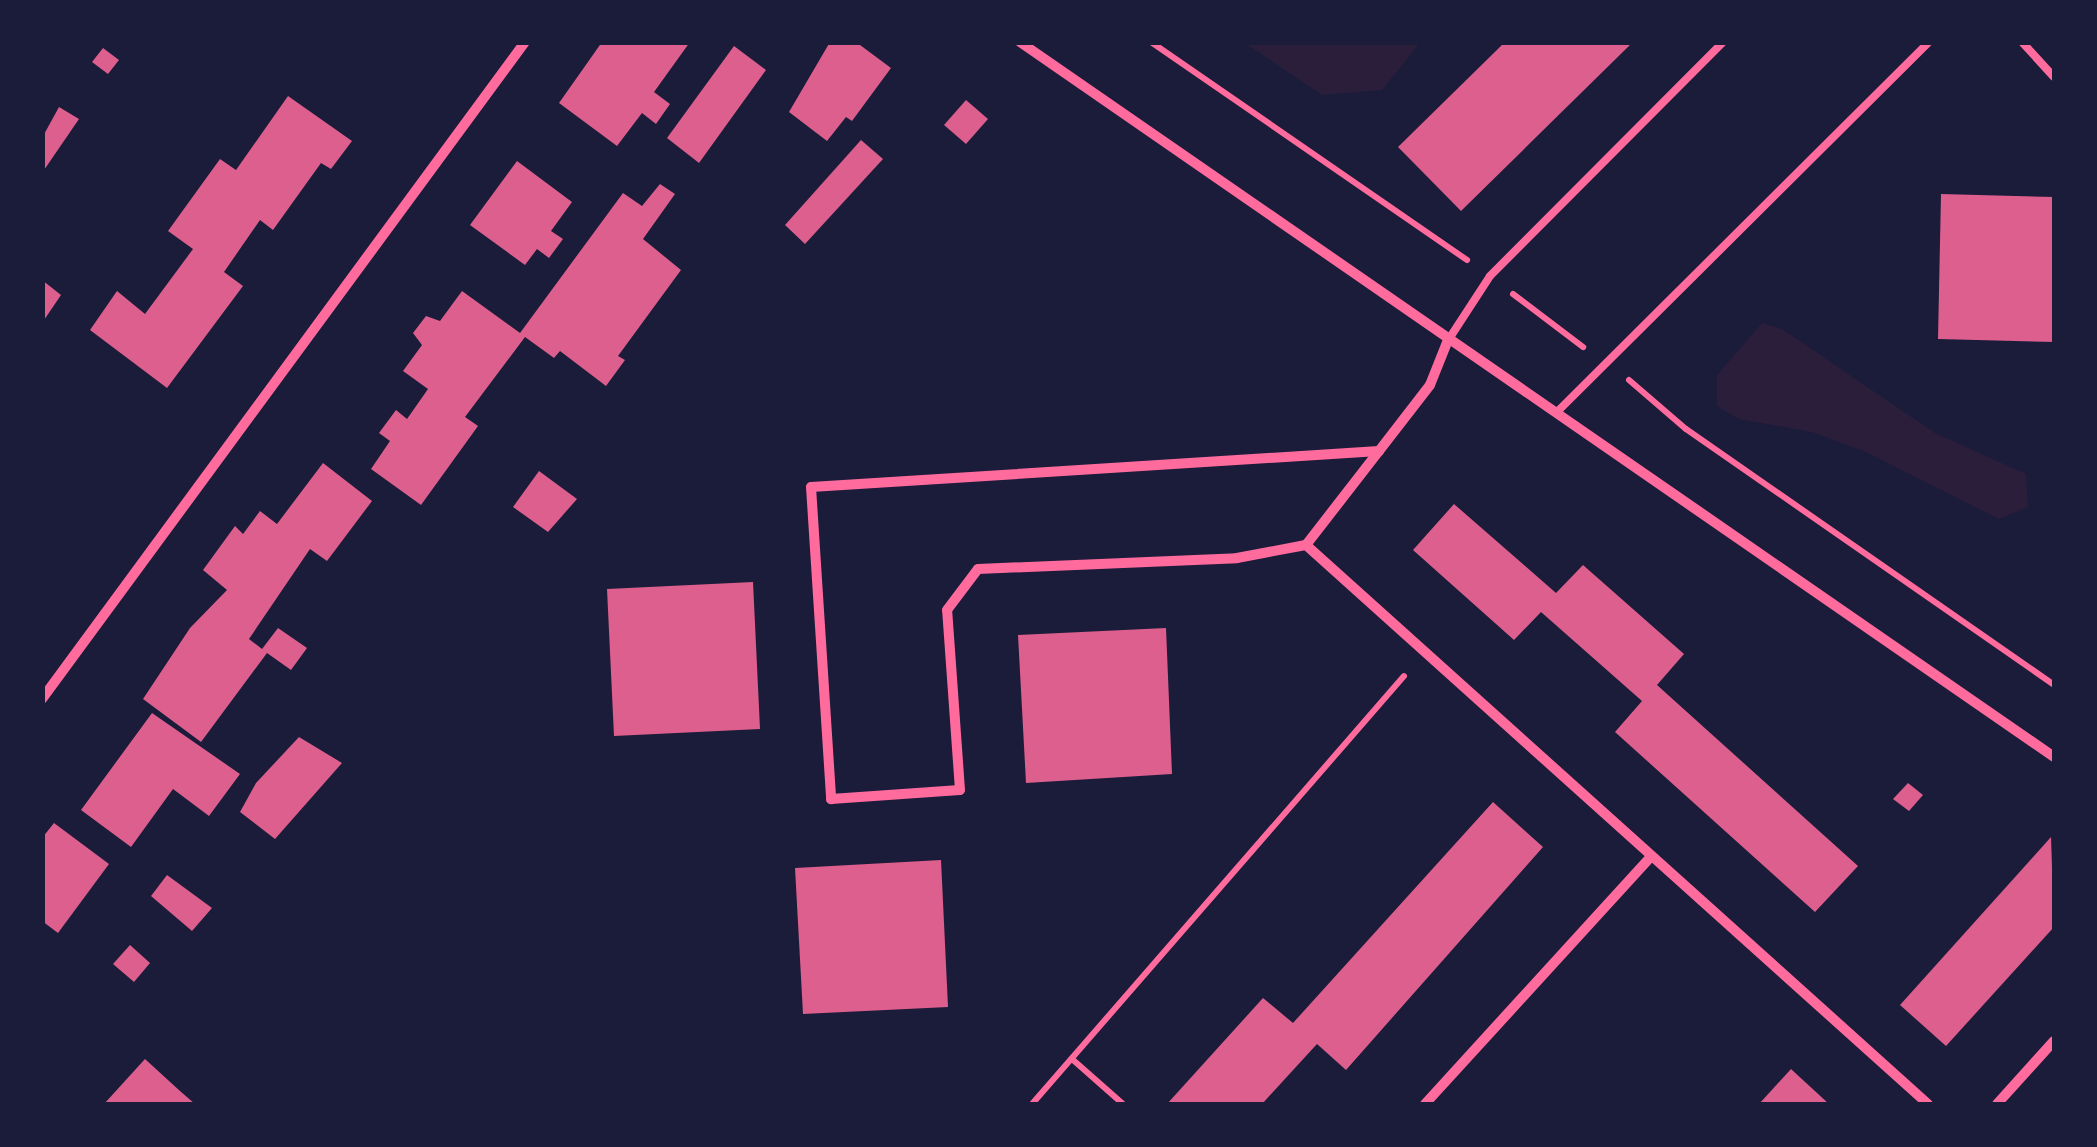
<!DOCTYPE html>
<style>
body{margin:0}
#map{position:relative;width:2097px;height:1147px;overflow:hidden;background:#1b1b3a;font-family:Manrope,sans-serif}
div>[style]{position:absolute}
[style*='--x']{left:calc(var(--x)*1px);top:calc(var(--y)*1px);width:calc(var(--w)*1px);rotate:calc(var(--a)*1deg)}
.green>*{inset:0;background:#2a1e3b}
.building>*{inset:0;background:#dd5f8e}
.path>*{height:6px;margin:-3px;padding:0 3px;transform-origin:3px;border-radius:3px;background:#ff6b9d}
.service>*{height:8px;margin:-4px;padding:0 4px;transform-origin:4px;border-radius:4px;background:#ff6b9d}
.minor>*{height:10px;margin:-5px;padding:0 5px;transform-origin:5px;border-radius:5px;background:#ff6b9d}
span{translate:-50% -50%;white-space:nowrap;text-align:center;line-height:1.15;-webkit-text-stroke:10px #1b1b3a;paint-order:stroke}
.frame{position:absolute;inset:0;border:45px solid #1b1b3a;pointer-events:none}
</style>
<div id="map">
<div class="green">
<div style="clip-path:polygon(1245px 43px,1420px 43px,1382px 90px,1322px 95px)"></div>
<div style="clip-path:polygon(1762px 323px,1782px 329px,1935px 433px,2026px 474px,2028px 507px,1999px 519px,1866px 452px,1812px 432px,1739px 419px,1717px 406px,1717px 375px)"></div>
</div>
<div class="building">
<div style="clip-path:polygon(602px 42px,690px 42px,654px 92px,670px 104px,656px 124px,642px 113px,617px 146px,559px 103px)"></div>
<div style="clip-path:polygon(830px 42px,856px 42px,891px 68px,852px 121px,846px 117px,827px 141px,789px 112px)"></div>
<div style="clip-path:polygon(1505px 42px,1633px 42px,1461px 211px,1398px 147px)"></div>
<div style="clip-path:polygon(734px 46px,766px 70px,699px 163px,667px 138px)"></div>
<div style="clip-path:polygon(103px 48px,119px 60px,108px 74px,92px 62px)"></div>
<div style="clip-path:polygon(288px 96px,352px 141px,331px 169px,321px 163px,273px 230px,260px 220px,224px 272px,243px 286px,167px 388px,90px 330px,117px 291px,145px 314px,193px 249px,168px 231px,220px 159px,236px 170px)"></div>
<div style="clip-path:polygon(966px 100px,988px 119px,966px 144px,944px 125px)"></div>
<div style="clip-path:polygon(59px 107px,79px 119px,42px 173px,42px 138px)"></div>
<div style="clip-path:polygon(861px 140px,883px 159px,805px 244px,785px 225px)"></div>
<div style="clip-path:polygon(517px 161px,572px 202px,551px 231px,563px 239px,549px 258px,537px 249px,525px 265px,470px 225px)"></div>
<div style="clip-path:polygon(660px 184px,675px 194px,643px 239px,681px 270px,618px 356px,625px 360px,606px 386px,560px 351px,554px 358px,525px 337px,465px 417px,478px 426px,421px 505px,371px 469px,390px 441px,379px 433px,396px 410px,407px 419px,428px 389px,403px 371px,422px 345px,413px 333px,426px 316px,440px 321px,462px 291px,520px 333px,623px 193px,642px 206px)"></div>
<div style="clip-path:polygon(1941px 194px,2054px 197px,2054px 342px,1938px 339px)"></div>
<div style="clip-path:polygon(42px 280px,61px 295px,42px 323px)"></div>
<div style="clip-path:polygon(323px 463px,372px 501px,327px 561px,310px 549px,249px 639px,262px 649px,278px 628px,307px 648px,291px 670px,267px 653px,201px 742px,143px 699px,190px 628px,227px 590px,203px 570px,235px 526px,243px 534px,260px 511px,277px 524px)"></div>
<div style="clip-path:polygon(539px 471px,577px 499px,548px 532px,513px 507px)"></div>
<div style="clip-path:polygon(1454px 504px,1556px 593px,1583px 565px,1684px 654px,1657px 685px,1858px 866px,1815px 912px,1615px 732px,1642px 701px,1541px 612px,1514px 640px,1413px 550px)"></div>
<div style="clip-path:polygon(753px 582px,760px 729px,614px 736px,607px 589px)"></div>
<div style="clip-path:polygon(1166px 628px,1172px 774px,1026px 783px,1018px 635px)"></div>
<div style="clip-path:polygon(152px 713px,240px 774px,209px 816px,173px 789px,131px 847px,81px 810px)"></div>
<div style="clip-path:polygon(299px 737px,342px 763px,275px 839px,240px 812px,256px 783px)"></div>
<div style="clip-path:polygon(1908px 783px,1923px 795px,1909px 811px,1893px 799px)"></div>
<div style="clip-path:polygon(1493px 802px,1543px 847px,1346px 1070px,1317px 1044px,1262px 1104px,1167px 1104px,1263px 998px,1293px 1023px)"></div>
<div style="clip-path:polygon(54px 823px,109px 864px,58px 933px,42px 921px,42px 838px)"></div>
<div style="clip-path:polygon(2051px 837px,2054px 927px,1946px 1046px,1900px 1005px)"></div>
<div style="clip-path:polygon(941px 860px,948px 1007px,803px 1014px,795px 868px)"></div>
<div style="clip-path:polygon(167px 875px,212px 908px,192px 931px,151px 896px)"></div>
<div style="clip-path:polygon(130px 945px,150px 963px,134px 982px,113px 964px)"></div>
<div style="clip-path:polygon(145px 1059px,180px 1091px,195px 1104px,104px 1104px)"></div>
<div style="clip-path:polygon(1791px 1069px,1829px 1104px,1759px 1104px)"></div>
</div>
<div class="path">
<div style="--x:1151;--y:42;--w:384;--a:34.6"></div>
<div style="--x:1513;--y:294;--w:88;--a:37.1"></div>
<div style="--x:1629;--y:380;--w:75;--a:40.7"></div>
<div style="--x:1686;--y:429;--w:448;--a:34.8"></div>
<div style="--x:1072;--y:1059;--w:68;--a:41.4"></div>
<div style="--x:1032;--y:1104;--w:567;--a:-49"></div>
</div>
<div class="service">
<div style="--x:2022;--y:42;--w:47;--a:47.6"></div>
<div style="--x:1449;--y:339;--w:75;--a:-56.9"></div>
<div style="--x:1490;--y:276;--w:330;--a:-45.1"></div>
<div style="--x:1557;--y:412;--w:525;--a:-44.85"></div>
</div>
<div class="minor">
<div style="--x:1020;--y:42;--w:1257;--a:34.66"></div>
<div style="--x:1379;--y:451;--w:569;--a:176.37"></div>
<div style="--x:811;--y:487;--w:313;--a:86.3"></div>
<div style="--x:831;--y:799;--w:129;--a:-4"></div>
<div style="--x:960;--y:790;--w:180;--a:-94.1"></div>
<div style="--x:947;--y:610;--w:51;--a:-52.9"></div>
<div style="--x:978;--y:569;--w:259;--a:-2.4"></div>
<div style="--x:1237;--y:558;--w:70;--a:-10.7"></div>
<div style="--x:1306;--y:545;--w:119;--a:-52.2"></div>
<div style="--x:1379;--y:451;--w:83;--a:-52.3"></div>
<div style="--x:1430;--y:385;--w:48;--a:-68.2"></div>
<div style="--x:1306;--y:545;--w:836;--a:41.95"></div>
<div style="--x:42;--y:699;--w:815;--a:-53.68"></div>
<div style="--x:1425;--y:1104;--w:332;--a:-47.6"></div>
<div style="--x:1997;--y:1104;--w:85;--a:-47.9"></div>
</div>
<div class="frame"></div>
</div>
